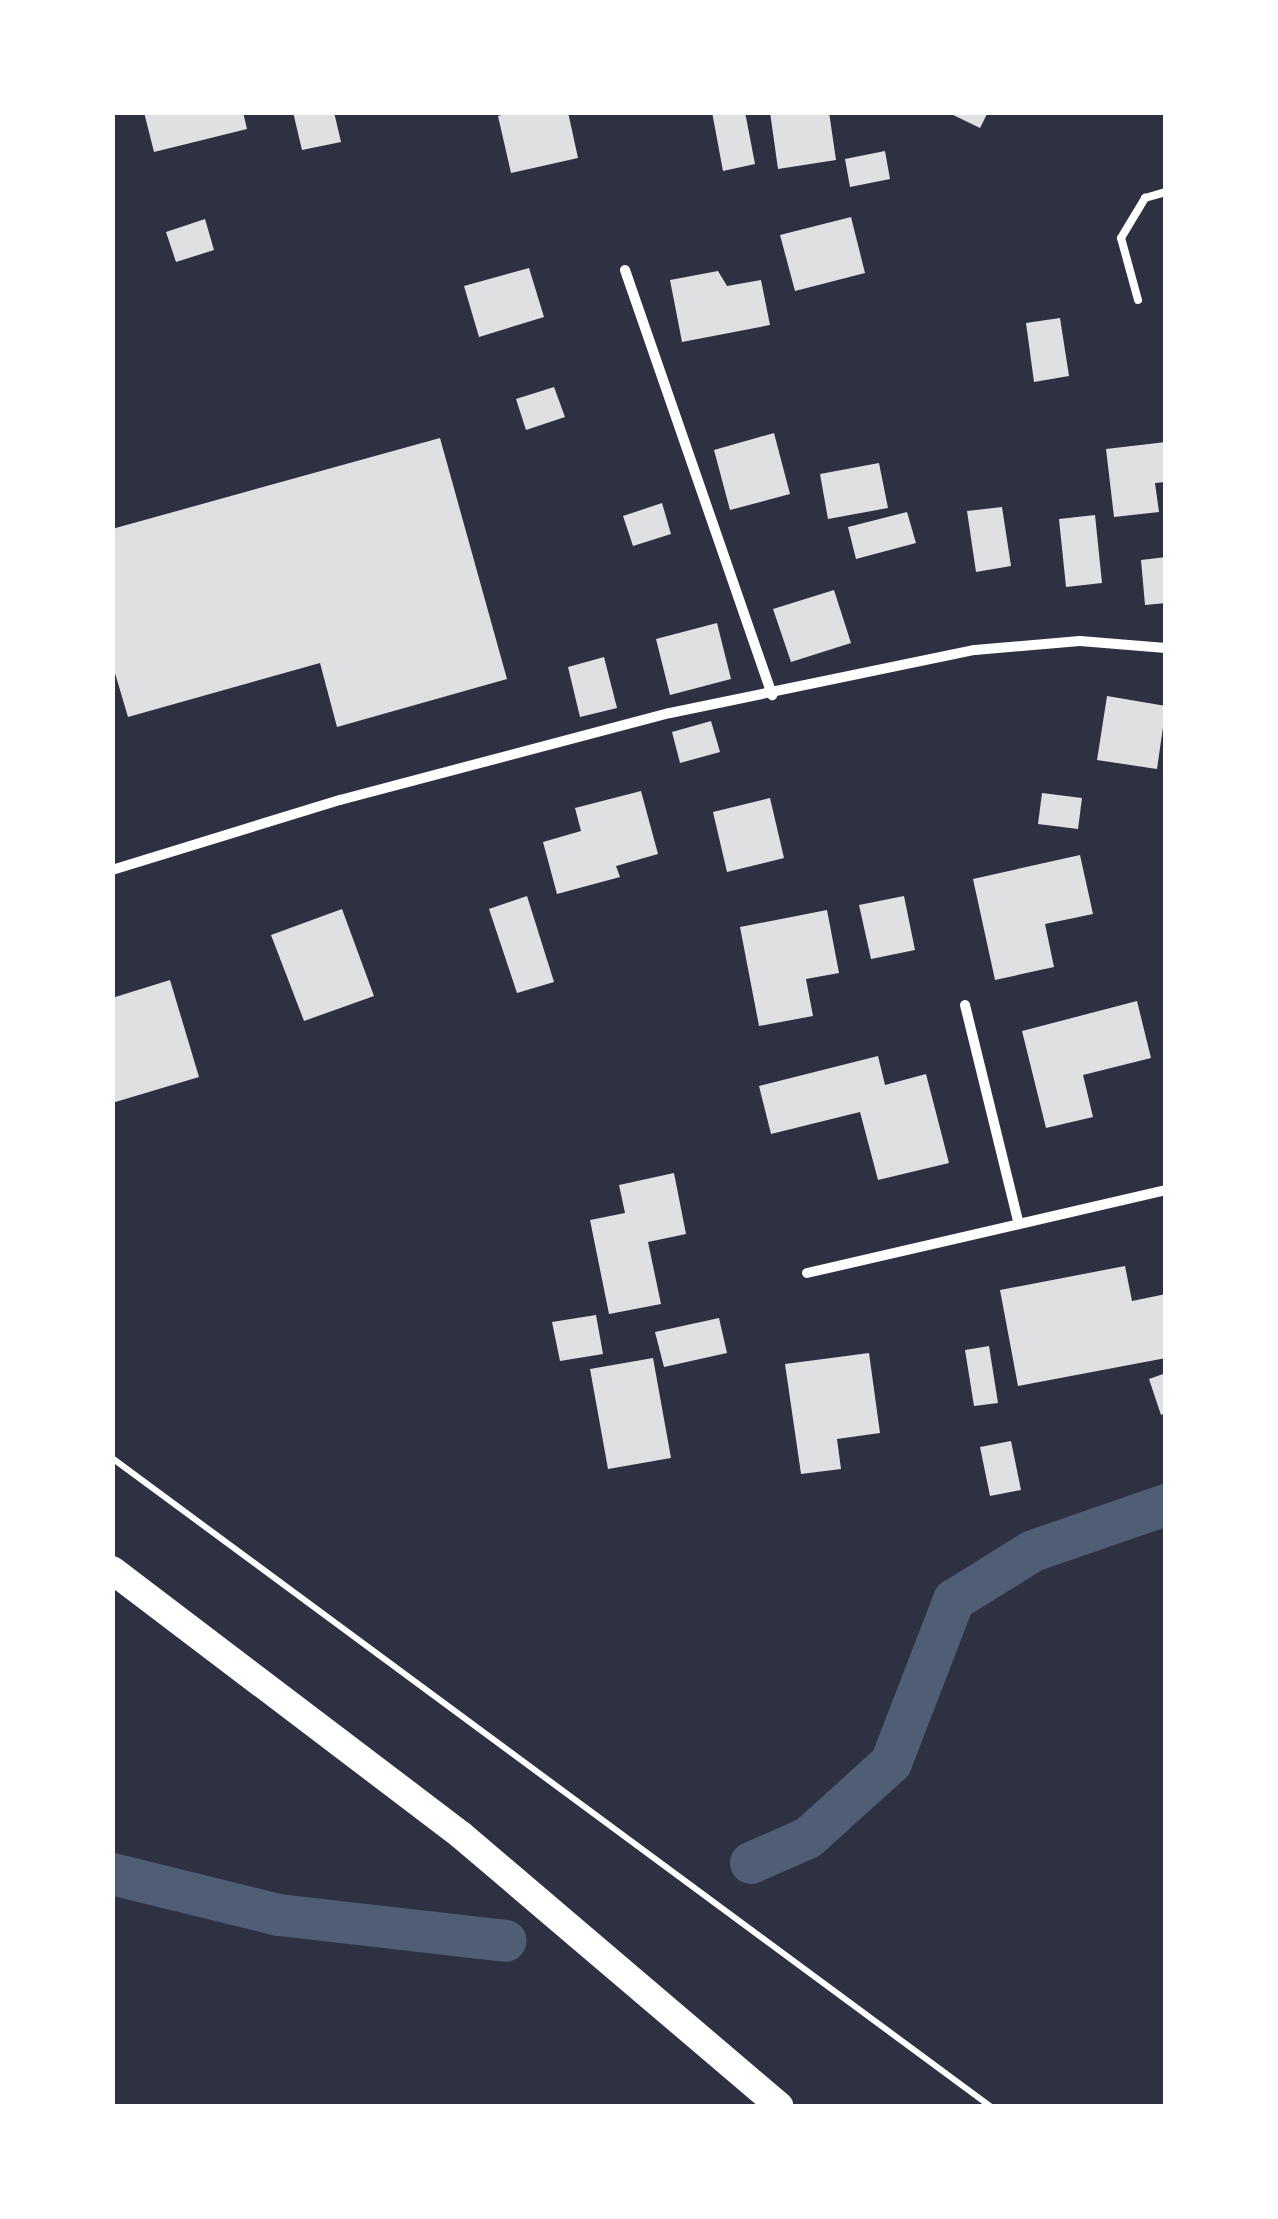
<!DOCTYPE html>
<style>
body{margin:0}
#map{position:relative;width:1278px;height:2219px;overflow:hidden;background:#2d3142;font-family:"Golos Text",sans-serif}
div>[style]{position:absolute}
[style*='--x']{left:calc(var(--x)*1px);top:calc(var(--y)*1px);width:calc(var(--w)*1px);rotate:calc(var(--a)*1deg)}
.canal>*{height:42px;margin:-21px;padding:0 21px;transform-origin:21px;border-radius:21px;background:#4f5d75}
.building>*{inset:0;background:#e0e0e3}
.path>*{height:6px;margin:-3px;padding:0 3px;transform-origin:3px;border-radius:3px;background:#fff}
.service>*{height:8px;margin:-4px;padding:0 4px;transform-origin:4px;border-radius:4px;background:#fff}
.minor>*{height:10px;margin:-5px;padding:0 5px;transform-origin:5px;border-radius:5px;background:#fff}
.trunk>*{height:28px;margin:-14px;padding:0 14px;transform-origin:14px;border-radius:14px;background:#fff}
span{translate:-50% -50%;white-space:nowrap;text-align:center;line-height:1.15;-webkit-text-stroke:8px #fff;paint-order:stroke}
.frame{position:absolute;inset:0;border:115px solid #fff;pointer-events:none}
</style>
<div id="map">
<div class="canal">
<div style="--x:751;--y:1863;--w:62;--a:-23.7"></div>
<div style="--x:808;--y:1838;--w:112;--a:-42.1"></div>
<div style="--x:891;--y:1763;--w:175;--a:-68.9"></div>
<div style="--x:954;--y:1600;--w:93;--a:-31.8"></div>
<div style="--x:1033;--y:1551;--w:141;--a:-19.1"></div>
<div style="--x:112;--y:1874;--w:172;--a:13.8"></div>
<div style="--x:279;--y:1915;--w:228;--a:6.5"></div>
</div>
<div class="building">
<div style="clip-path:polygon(144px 112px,243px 112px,247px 129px,154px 152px)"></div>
<div style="clip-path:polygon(293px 112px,334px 112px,341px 142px,302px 150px)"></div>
<div style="clip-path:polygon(512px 112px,568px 112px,578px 158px,511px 173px,498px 116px)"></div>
<div style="clip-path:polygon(712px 112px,745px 112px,755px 164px,723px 171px)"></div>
<div style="clip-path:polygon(770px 112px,829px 112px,836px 160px,778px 169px)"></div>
<div style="clip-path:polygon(947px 112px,988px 112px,980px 128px)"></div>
<div style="clip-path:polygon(885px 151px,890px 179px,850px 187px,845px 159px)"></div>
<div style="clip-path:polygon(851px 217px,865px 273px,795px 291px,780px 235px)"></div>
<div style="clip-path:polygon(205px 219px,214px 250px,176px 262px,166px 232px)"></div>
<div style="clip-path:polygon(529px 268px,544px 317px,479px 337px,464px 286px)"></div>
<div style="clip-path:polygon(718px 271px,727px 286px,761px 280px,770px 325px,682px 342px,670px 280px)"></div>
<div style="clip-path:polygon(1060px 318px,1069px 376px,1034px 382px,1026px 323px)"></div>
<div style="clip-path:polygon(554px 387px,565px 417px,526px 430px,516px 399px)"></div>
<div style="clip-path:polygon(774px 433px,790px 494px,730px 510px,714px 450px)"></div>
<div style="clip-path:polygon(440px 438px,507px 679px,337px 727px,320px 663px,128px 717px,112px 663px,112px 529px)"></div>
<div style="clip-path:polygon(1166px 442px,1166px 482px,1155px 483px,1159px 512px,1114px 517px,1106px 449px)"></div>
<div style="clip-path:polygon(879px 463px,888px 508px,828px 519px,820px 474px)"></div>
<div style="clip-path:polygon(662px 503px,671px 534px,633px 546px,623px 516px)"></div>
<div style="clip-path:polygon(1002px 507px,1011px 566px,976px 572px,967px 511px)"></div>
<div style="clip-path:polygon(907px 512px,916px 543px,856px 559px,848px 527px)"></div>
<div style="clip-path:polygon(1095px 515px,1102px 583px,1066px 587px,1059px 519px)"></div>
<div style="clip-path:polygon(1166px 557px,1166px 603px,1145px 605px,1141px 560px)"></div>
<div style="clip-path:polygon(834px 590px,851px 643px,791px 662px,773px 609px)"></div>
<div style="clip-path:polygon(717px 623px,731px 679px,670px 695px,656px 639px)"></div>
<div style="clip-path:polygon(604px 657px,617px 708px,580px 717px,568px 667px)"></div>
<div style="clip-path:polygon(1107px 696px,1166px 706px,1157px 769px,1097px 760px)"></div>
<div style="clip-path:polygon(711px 721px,720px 752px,680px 763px,672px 732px)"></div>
<div style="clip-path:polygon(641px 791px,658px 854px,616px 866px,620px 877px,557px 894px,543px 842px,581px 831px,575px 808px)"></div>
<div style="clip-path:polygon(1042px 793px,1082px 798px,1078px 829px,1038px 824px)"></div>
<div style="clip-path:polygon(770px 798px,784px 858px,727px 872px,713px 812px)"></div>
<div style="clip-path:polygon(1080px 855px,1093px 914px,1045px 924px,1054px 967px,995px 980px,973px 879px)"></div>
<div style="clip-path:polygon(527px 896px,554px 982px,517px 993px,489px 909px)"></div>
<div style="clip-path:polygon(904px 896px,915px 950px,871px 959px,859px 905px)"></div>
<div style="clip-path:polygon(342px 909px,374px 996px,304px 1021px,271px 935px)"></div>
<div style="clip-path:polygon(827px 910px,839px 973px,806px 979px,813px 1016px,759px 1026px,740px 927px)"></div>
<div style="clip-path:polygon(170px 980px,199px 1077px,112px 1103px,112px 998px)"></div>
<div style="clip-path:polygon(1137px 1001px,1151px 1058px,1083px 1075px,1093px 1117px,1046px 1128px,1022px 1031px)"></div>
<div style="clip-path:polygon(878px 1056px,885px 1085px,926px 1074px,949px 1163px,878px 1180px,860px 1112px,771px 1134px,759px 1086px)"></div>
<div style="clip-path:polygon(674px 1173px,686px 1234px,648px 1242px,661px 1304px,609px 1314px,590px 1220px,625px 1213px,619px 1185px)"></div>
<div style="clip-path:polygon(1125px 1266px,1132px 1301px,1166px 1294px,1166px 1358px,1018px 1386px,1000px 1290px)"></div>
<div style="clip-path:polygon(596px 1315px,603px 1354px,560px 1361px,552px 1322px)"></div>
<div style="clip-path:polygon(719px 1318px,727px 1353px,664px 1367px,655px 1332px)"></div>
<div style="clip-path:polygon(989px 1346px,998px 1403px,974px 1406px,965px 1350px)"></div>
<div style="clip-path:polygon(869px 1353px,880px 1433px,837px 1439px,841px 1469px,801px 1474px,785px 1364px)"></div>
<div style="clip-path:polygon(653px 1358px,671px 1458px,608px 1469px,590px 1369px)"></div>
<div style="clip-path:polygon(1166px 1373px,1166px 1413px,1161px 1415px,1149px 1379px)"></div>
<div style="clip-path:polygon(1011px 1441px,1021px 1490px,990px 1496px,980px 1447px)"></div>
</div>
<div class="path">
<div style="--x:112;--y:1458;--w:1091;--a:36.43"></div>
</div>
<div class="service">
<div style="--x:1138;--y:300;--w:64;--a:-105.3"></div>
<div style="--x:1121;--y:238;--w:47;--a:-59"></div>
<div style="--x:1145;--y:198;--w:22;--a:-16"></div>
</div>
<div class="minor">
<div style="--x:625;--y:270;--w:450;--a:70.9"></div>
<div style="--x:112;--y:870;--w:239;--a:-17.1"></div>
<div style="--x:340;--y:800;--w:341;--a:-14.8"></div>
<div style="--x:670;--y:713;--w:311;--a:-11.7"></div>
<div style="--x:975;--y:650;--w:105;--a:-4.9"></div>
<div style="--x:1080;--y:641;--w:86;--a:4.7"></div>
<div style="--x:965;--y:1005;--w:221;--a:76.2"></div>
<div style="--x:807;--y:1273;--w:368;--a:-13"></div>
</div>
<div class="trunk">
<div style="--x:112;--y:1570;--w:438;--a:37.2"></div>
<div style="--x:461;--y:1835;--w:418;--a:40.4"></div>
</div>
<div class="frame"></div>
</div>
